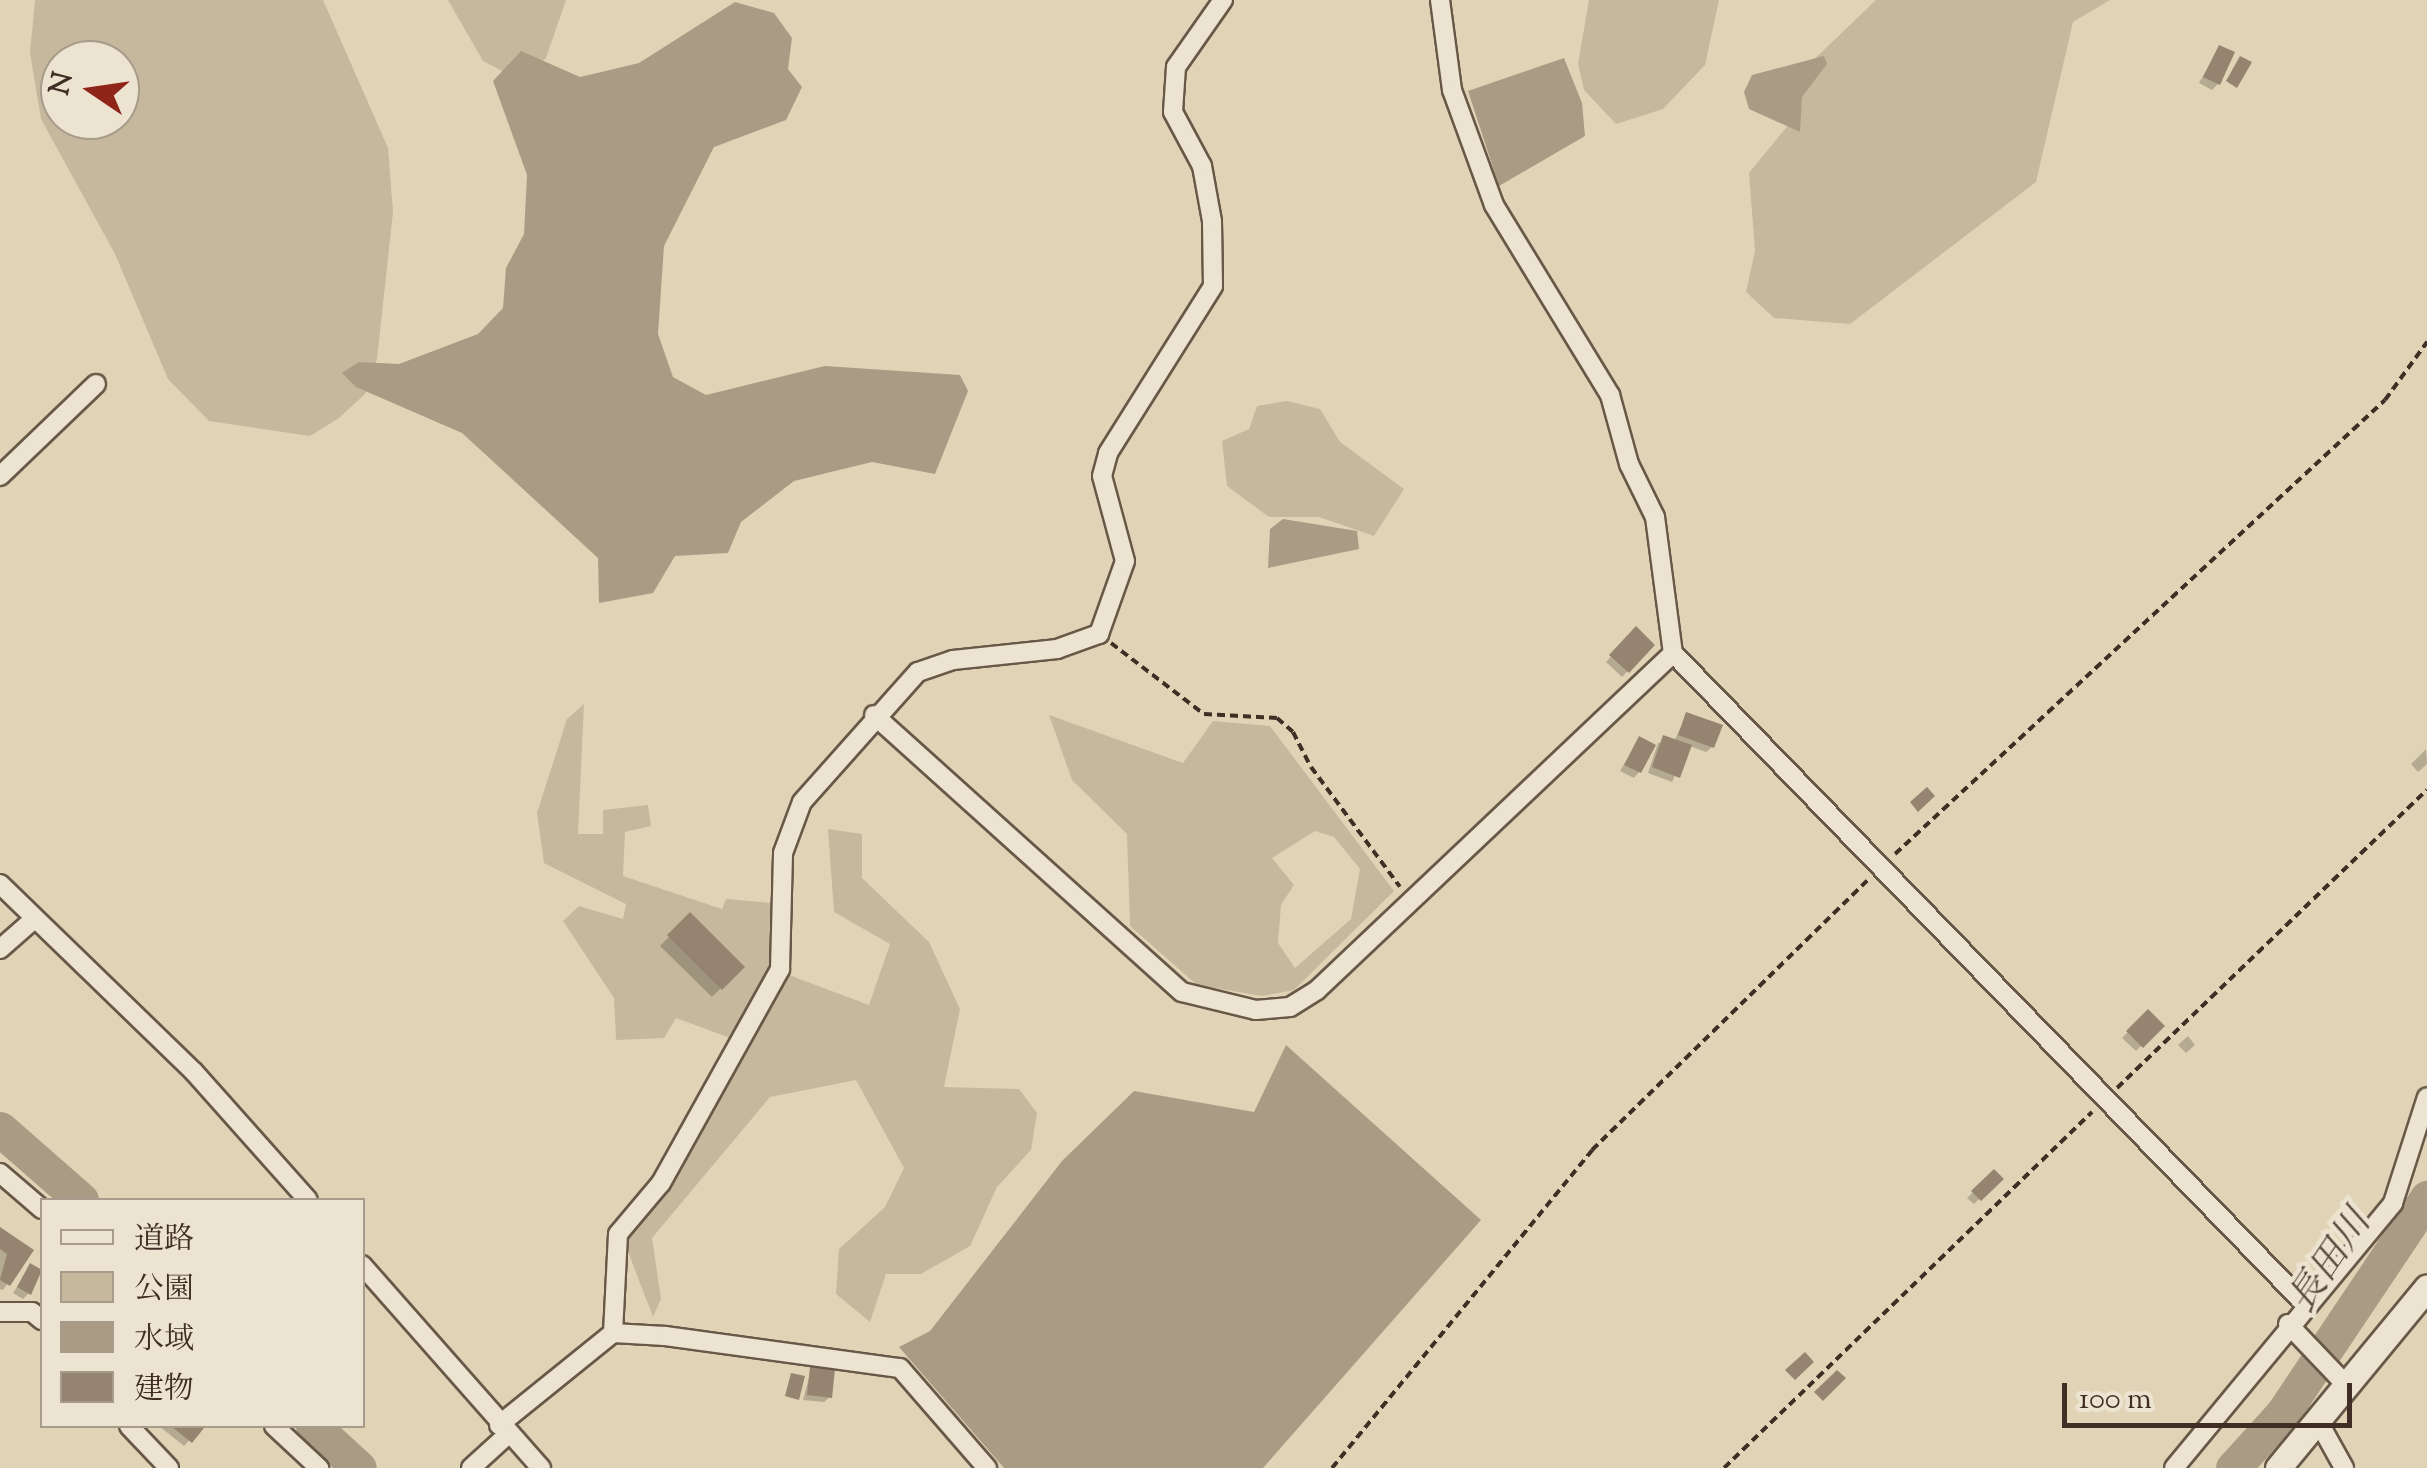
<!DOCTYPE html>
<meta charset="utf-8">
<style>
body{margin:0}
#map{position:relative;width:2427px;height:1468px;overflow:hidden;background:#e1d4b6;font-family:"Sorts Mill Goudy","Noto Serif JP",serif}
div>[style]{position:absolute}
[style*='--x']{left:calc(var(--x)*1px);top:calc(var(--y)*1px);width:calc(var(--w)*1px);rotate:calc(var(--a)*1deg)}
.green>*{inset:0;background:#c6b89d}
.water>*{inset:0;background:#aa9c84}
.shadow>*{inset:0;background:#0003}
.river>*{height:35px;margin:-17.5px;padding:0 17.5px;transform-origin:17.5px;border-radius:17.5px;background:#aa9c84}
.building>*{inset:0;background:#948470}
.path>*{height:4px;margin-top:-2px;transform-origin:0;background:repeating-linear-gradient(90deg,#402e24 0 8px,transparent 0 13px)}
.roads{filter:drop-shadow(2px 0 #685848) drop-shadow(-2px 0 #685848) drop-shadow(0 2px #685848) drop-shadow(0 -2px #685848)}
.street>*{height:18px;margin:-9px;padding:0 9px;transform-origin:9px;border-radius:9px;background:#ece3d0}
.secondary>*{height:25px;margin:-12.5px;padding:0 12.5px;transform-origin:12.5px;border-radius:12.5px;background:#ece3d0}
span{translate:-50% -50%;white-space:nowrap;text-align:center;line-height:1.15;-webkit-text-stroke:9px #ece3d0;paint-order:stroke}
.water-label{font-size:38px;color:#5a4a3c;font-style:italic}
.legend{position:absolute;left:40px;top:1198px;width:325px;height:230px;box-sizing:border-box;background:#ece3d0;border:2px solid #a79b8b;margin:0;padding:12px 18px;list-style:none;font-size:30px;color:#402e24}
.legend li{display:flex;align-items:center;gap:20px;height:50px}
.legend b{width:50px;border:2px solid #a79b8b}
.north{position:absolute;left:40px;top:40px;width:100px;height:100px;box-sizing:border-box;background:#ece3d0;border:2px solid #a79b8b;border-radius:50%;rotate:283deg;font-size:28px;font-weight:700;line-height:40px;text-align:center;color:#402e24}
.north::after{content:'';display:block;margin:auto;width:35px;height:45px;background:#8f2418;clip-path:polygon(50% 0,100% 100%,50% 72%,0 100%)}
.scale{position:absolute;left:2062px;top:1383px;width:290px;height:45px;box-sizing:border-box;border:5px solid #402e24;border-top:0;padding-left:12px;font-size:30px;line-height:35px;white-space:nowrap;color:#402e24;-webkit-text-stroke:8px #ece3d0;paint-order:stroke}
</style>
<div id="map">
<div class="green">
<div style="clip-path:polygon(evenodd,35px 0,323px 0,388px 148px,393px 212px,377px 359px,365px 394px,339px 418px,310px 436px,209px 421px,168px 379px,115px 254px,41px 119px,30px 53px,35px 0,60px 60px,120px 60px,120px 120px,60px 120px,60px 60px)"></div>
<div style="clip-path:polygon(448px 0,566px 0,546px 58px,530px 72px,512px 76px,483px 61px)"></div>
<div style="clip-path:polygon(1589px 0,1719px 0,1705px 65px,1663px 109px,1616px 124px,1584px 90px,1578px 64px)"></div>
<div style="clip-path:polygon(1876px 0,2110px 0,2073px 22px,2036px 182px,1850px 324px,1774px 318px,1746px 292px,1755px 251px,1749px 173px,1794px 118px,1804px 69px)"></div>
<div style="clip-path:polygon(1287px 401px,1320px 409px,1340px 442px,1404px 489px,1374px 536px,1319px 517px,1269px 517px,1227px 486px,1222px 441px,1249px 429px,1257px 406px)"></div>
<div style="clip-path:polygon(584px 704px,578px 834px,603px 834px,603px 810px,648px 805px,651px 826px,625px 832px,623px 876px,722px 909px,726px 899px,772px 903px,789px 975px,869px 1005px,890px 944px,834px 912px,828px 829px,862px 834px,862px 878px,929px 942px,960px 1009px,944px 1087px,1019px 1089px,1037px 1113px,1031px 1150px,997px 1187px,970px 1246px,921px 1274px,886px 1274px,870px 1322px,836px 1294px,839px 1249px,885px 1207px,904px 1168px,856px 1080px,770px 1097px,652px 1238px,661px 1299px,653px 1317px,624px 1241px,749px 1045px,676px 1018px,664px 1038px,616px 1040px,614px 998px,563px 921px,579px 906px,623px 919px,626px 904px,544px 863px,537px 813px,567px 719px)"></div>
<div style="clip-path:polygon(evenodd,1049px 715px,1183px 763px,1213px 721px,1270px 726px,1394px 891px,1294px 990px,1262px 996px,1197px 985px,1130px 926px,1127px 834px,1072px 780px,1049px 715px,1315px 831px,1334px 837px,1360px 869px,1351px 919px,1295px 968px,1278px 943px,1281px 905px,1294px 885px,1272px 858px,1315px 831px)"></div>
</div>
<div class="water">
<div style="clip-path:polygon(735px 2px,774px 13px,792px 38px,788px 69px,802px 87px,786px 120px,714px 147px,664px 246px,658px 334px,673px 377px,706px 395px,825px 366px,960px 375px,968px 391px,935px 474px,872px 462px,794px 481px,741px 522px,728px 553px,675px 556px,653px 593px,599px 603px,598px 558px,462px 433px,356px 387px,342px 373px,359px 362px,399px 364px,478px 334px,503px 308px,506px 268px,524px 234px,527px 175px,493px 81px,521px 51px,580px 77px,639px 63px)"></div>
<div style="clip-path:polygon(1824px 56px,1827px 64px,1802px 97px,1800px 132px,1749px 109px,1744px 92px,1752px 75px)"></div>
<div style="clip-path:polygon(1564px 58px,1582px 103px,1585px 136px,1499px 186px,1468px 91px)"></div>
<div style="clip-path:polygon(1283px 519px,1357px 531px,1359px 549px,1268px 568px,1270px 529px)"></div>
<div style="clip-path:polygon(1286px 1045px,1481px 1220px,1263px 1468px,1004px 1468px,899px 1347px,930px 1331px,1062px 1161px,1134px 1091px,1254px 1112px)"></div>
</div>
<div class="shadow">
<div style="clip-path:polygon(2219px 48px,2218px 84px,2212px 90px,2199px 83px)"></div>
<div style="clip-path:polygon(1636px 630px,1652px 645px,1622px 677px,1606px 662px)"></div>
<div style="clip-path:polygon(1687px 715px,1712px 747px,1706px 752px,1689px 746px,1672px 782px,1648px 773px,1658px 743px,1674px 741px)"></div>
<div style="clip-path:polygon(1639px 739px,1639px 772px,1634px 778px,1620px 771px)"></div>
<div style="clip-path:polygon(2426px 749px,2427px 764px,2418px 772px,2411px 764px)"></div>
<div style="clip-path:polygon(690px 916px,742px 967px,712px 997px,660px 946px)"></div>
<div style="clip-path:polygon(2148px 1012px,2161px 1026px,2136px 1051px,2122px 1038px)"></div>
<div style="clip-path:polygon(2188px 1036px,2195px 1045px,2186px 1053px,2178px 1045px)"></div>
<div style="clip-path:polygon(1994px 1172px,2000px 1179px,1974px 1204px,1967px 1198px)"></div>
<div style="clip-path:polygon(0 1233px,31px 1250px,3px 1290px,0 1289px)"></div>
<div style="clip-path:polygon(30px 1266px,29px 1293px,23px 1299px,13px 1293px)"></div>
<div style="clip-path:polygon(811px 1370px,830px 1397px,824px 1402px,803px 1400px)"></div>
<div style="clip-path:polygon(159px 1426px,197px 1426px,200px 1428px,184px 1446px)"></div>
</div>
<div class="river">
<div style="--x:0;--y:1129;--w:108;--a:41.2"></div>
<div style="--x:313;--y:1426;--w:62;--a:42.4"></div>
<div style="--x:2233;--y:1468;--w:74;--a:-47.7"></div>
<div style="--x:2283;--y:1413;--w:259;--a:-56.2"></div>
</div>
<div class="building">
<div style="clip-path:polygon(2219px 45px,2235px 52px,2220px 85px,2203px 77px)"></div>
<div style="clip-path:polygon(2240px 56px,2252px 62px,2237px 88px,2226px 81px)"></div>
<div style="clip-path:polygon(1636px 626px,1655px 645px,1629px 673px,1609px 655px)"></div>
<div style="clip-path:polygon(1686px 712px,1723px 725px,1714px 748px,1678px 735px)"></div>
<div style="clip-path:polygon(1663px 735px,1692px 745px,1680px 778px,1652px 767px)"></div>
<div style="clip-path:polygon(1639px 736px,1656px 745px,1641px 773px,1624px 765px)"></div>
<div style="clip-path:polygon(1927px 787px,1935px 796px,1918px 812px,1910px 802px)"></div>
<div style="clip-path:polygon(690px 912px,745px 967px,722px 990px,667px 935px)"></div>
<div style="clip-path:polygon(2148px 1009px,2165px 1026px,2143px 1048px,2126px 1031px)"></div>
<div style="clip-path:polygon(1994px 1169px,2004px 1179px,1981px 1201px,1971px 1191px)"></div>
<div style="clip-path:polygon(0 1227px,34px 1250px,10px 1286px,0 1280px,7px 1254px,0 1249px)"></div>
<div style="clip-path:polygon(30px 1263px,42px 1270px,31px 1295px,17px 1287px)"></div>
<div style="clip-path:polygon(1805px 1352px,1814px 1362px,1795px 1380px,1785px 1370px)"></div>
<div style="clip-path:polygon(810px 1367px,835px 1369px,832px 1398px,807px 1395px)"></div>
<div style="clip-path:polygon(1837px 1370px,1846px 1378px,1823px 1401px,1814px 1392px)"></div>
<div style="clip-path:polygon(791px 1373px,805px 1376px,799px 1400px,785px 1396px)"></div>
<div style="clip-path:polygon(171px 1426px,201px 1426px,204px 1428px,192px 1443px)"></div>
</div>
<div class="path">
<div style="--x:1111;--y:643;--w:117;--a:37.4"></div>
<div style="--x:1204;--y:714;--w:73;--a:3.1"></div>
<div style="--x:1277;--y:718;--w:21;--a:41"></div>
<div style="--x:1293;--y:732;--w:39;--a:63"></div>
<div style="--x:1311;--y:767;--w:149;--a:53.4"></div>
<div style="--x:1895;--y:854;--w:668;--a:-42.82"></div>
<div style="--x:2385;--y:400;--w:72;--a:-54.1"></div>
<div style="--x:2117;--y:1088;--w:430;--a:-43.9"></div>
<div style="--x:1332;--y:1468;--w:411;--a:-50.7"></div>
<div style="--x:1592;--y:1150;--w:389;--a:-44.4"></div>
<div style="--x:1724;--y:1468;--w:512;--a:-44.05"></div>
</div>
<div class="roads">
<div class="street">
<div style="--x:1440;--y:0;--w:91;--a:82.4"></div>
<div style="--x:1452;--y:90;--w:122;--a:69.9"></div>
<div style="--x:1494;--y:205;--w:223;--a:58.6"></div>
<div style="--x:1610;--y:395;--w:72;--a:74.6"></div>
<div style="--x:1629;--y:464;--w:59;--a:63.9"></div>
<div style="--x:1655;--y:517;--w:137;--a:82.5"></div>
<div style="--x:1673;--y:653;--w:909;--a:45.85"></div>
<div style="--x:0;--y:476;--w:133;--a:-43.8"></div>
<div style="--x:874;--y:715;--w:414;--a:42"></div>
<div style="--x:1182;--y:992;--w:76;--a:13.7"></div>
<div style="--x:1256;--y:1010;--w:34;--a:-5"></div>
<div style="--x:1290;--y:1007;--w:32;--a:-32"></div>
<div style="--x:1317;--y:990;--w:490;--a:-43.4"></div>
<div style="--x:0;--y:884;--w:270;--a:44.1"></div>
<div style="--x:194;--y:1072;--w:171;--a:48.3"></div>
<div style="--x:0;--y:949;--w:44;--a:-41.3"></div>
<div style="--x:0;--y:1173;--w:55;--a:40.6"></div>
<div style="--x:362;--y:1265;--w:271;--a:48.6"></div>
<div style="--x:0;--y:1312;--w:32;--a:0"></div>
<div style="--x:32;--y:1312;--w:13;--a:39"></div>
<div style="--x:2288;--y:1324;--w:86;--a:46.4"></div>
<div style="--x:613;--y:1333;--w:99;--a:-87.1"></div>
<div style="--x:618;--y:1234;--w:67;--a:-49.9"></div>
<div style="--x:661;--y:1183;--w:245;--a:-60.9"></div>
<div style="--x:780;--y:969;--w:116;--a:-88.5"></div>
<div style="--x:783;--y:853;--w:54;--a:-69.6"></div>
<div style="--x:802;--y:802;--w:174;--a:-48.3"></div>
<div style="--x:918;--y:672;--w:37;--a:-19"></div>
<div style="--x:953;--y:660;--w:105;--a:-6"></div>
<div style="--x:1057;--y:649;--w:45;--a:-19.7"></div>
<div style="--x:1099;--y:634;--w:77;--a:-70.4"></div>
<div style="--x:1125;--y:561;--w:88;--a:-105.1"></div>
<div style="--x:1102;--y:476;--w:24;--a:-75"></div>
<div style="--x:1108;--y:453;--w:197;--a:-57.8"></div>
<div style="--x:1213;--y:286;--w:65;--a:-90.9"></div>
<div style="--x:1212;--y:221;--w:56;--a:-100.3"></div>
<div style="--x:1202;--y:166;--w:61;--a:-118.2"></div>
<div style="--x:1173;--y:112;--w:45;--a:-86.2"></div>
<div style="--x:1176;--y:67;--w:82;--a:-55"></div>
<div style="--x:2318;--y:1421;--w:54;--a:61"></div>
<div style="--x:499;--y:1425;--w:146;--a:-38.9"></div>
<div style="--x:613;--y:1333;--w:52;--a:3.3"></div>
<div style="--x:665;--y:1336;--w:237;--a:7.8"></div>
<div style="--x:900;--y:1368;--w:133;--a:49"></div>
<div style="--x:129;--y:1426;--w:58;--a:46.4"></div>
<div style="--x:274;--y:1426;--w:62;--a:43"></div>
<div style="--x:471;--y:1468;--w:47;--a:-42.4"></div>
<div style="--x:2174;--y:1468;--w:344;--a:-50.4"></div>
<div style="--x:2393;--y:1203;--w:111;--a:-72.2"></div>
</div>
<div class="secondary">
<div style="--x:2278;--y:1468;--w:234;--a:-50.5"></div>
</div>
</div>
<div class="water-label">
<span style="left:2332px;top:1263px;rotate:-56deg">長田川</span>
</div>
<ul class="legend">
<li><b style="height:12px;background:#ece3d0"></b>道路</li>
<li><b style="height:28px;background:#c6b89d"></b>公園</li>
<li><b style="height:28px;background:#aa9c84"></b>水域</li>
<li><b style="height:28px;background:#948470"></b>建物</li>
</ul>
<div class="north">N</div>
<div class="scale">100 m</div>
</div>
